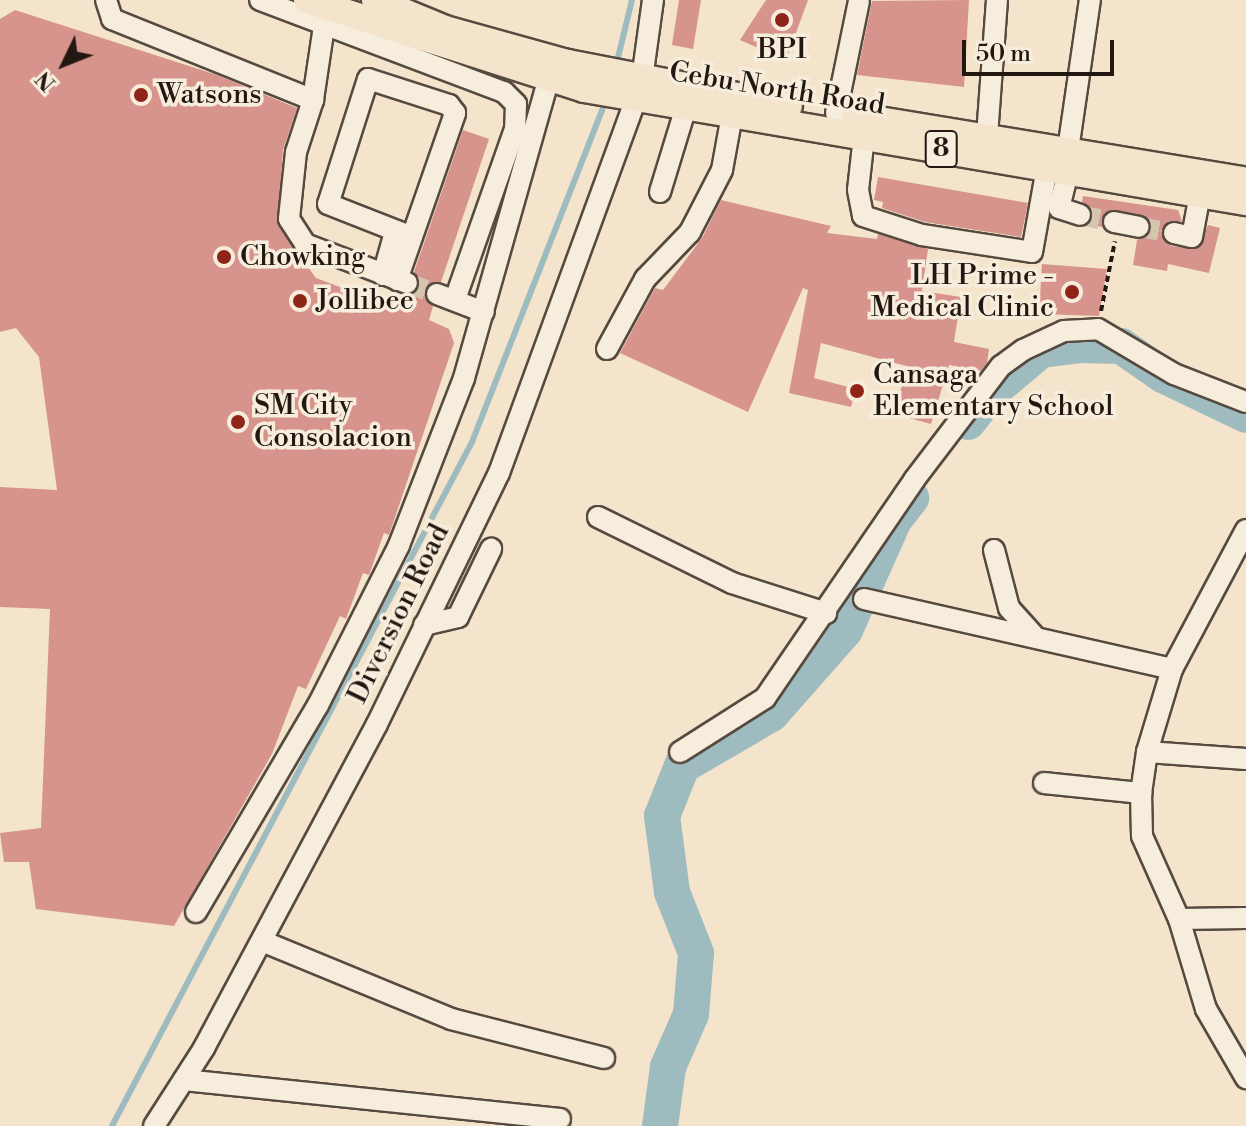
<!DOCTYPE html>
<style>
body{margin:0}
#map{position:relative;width:1246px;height:1126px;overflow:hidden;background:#f3e4cb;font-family:"Libre Bodoni",serif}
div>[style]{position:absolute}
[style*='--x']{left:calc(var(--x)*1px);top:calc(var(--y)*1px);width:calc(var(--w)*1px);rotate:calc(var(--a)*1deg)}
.stream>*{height:6px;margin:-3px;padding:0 3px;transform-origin:3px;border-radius:3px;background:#9ebcc0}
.river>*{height:36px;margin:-18px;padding:0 18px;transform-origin:18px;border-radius:18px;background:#9ebcc0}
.building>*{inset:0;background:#d7948c}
.minor-tunnel>*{height:20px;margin-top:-10px;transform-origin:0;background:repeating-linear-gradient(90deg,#d4c5af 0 20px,transparent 0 30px)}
.path>*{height:4px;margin-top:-2px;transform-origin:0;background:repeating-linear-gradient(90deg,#221711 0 6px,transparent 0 10px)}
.roads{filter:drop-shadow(2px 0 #564a40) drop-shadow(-2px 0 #564a40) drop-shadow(0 2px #564a40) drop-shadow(0 -2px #564a40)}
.minor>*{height:20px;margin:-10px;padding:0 10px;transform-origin:10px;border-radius:10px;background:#f7eddd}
.major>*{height:26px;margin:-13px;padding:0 13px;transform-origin:13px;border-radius:13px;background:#f3e4cb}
.dots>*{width:22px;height:22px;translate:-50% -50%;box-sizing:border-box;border:4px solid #f7eddd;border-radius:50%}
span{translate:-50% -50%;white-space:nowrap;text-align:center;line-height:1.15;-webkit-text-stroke:7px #f7eddd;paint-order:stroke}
.shield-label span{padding:2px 6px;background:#f7eddd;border:2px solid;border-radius:6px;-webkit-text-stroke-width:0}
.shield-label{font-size:26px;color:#221711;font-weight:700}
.poi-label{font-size:28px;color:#221711}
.left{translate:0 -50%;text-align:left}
.right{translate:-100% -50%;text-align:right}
.street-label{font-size:28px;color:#221711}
.north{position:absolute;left:24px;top:24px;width:80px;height:80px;-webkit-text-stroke:6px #f7eddd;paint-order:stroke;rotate:227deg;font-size:22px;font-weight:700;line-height:32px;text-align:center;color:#221711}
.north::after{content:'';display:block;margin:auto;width:28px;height:36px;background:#221711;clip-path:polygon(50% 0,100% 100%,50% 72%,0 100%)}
.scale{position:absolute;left:962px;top:40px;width:152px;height:36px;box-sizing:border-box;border:4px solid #221711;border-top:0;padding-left:10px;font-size:24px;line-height:28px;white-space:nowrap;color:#221711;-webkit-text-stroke:6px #f7eddd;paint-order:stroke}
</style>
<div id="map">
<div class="stream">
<div style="--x:616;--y:66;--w:68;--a:-76.4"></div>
<div style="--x:112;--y:1126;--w:773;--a:-62.24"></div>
<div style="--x:472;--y:442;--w:367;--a:-68.6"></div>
</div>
<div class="river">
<div style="--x:968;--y:422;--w:39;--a:-52"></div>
<div style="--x:992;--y:391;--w:64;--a:-39.9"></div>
<div style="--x:1041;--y:350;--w:39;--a:-7"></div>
<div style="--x:1080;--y:345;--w:41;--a:1.4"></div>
<div style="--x:1121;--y:346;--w:51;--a:34.6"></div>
<div style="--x:1163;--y:375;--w:92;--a:25.7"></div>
<div style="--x:660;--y:1126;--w:60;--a:-82.3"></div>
<div style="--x:668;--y:1067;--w:58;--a:-66.5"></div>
<div style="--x:691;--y:1014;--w:61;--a:-85.3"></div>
<div style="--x:696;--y:953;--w:66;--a:-111.5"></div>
<div style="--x:672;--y:892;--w:77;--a:-97.5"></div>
<div style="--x:662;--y:816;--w:54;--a:-68.2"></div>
<div style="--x:682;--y:766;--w:103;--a:-30.3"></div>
<div style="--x:771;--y:714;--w:112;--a:-48.6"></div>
<div style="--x:845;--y:630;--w:120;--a:-66"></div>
<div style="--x:894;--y:520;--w:28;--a:-52"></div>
</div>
<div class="building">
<div style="clip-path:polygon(679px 0,701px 0,693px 49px,672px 45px)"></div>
<div style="clip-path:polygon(766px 0,808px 0,786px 60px,740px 40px)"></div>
<div style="clip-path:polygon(969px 0,964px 87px,857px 75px,872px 1px)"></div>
<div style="clip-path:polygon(15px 10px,217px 75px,297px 108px,283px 150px,278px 226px,316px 278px,398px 309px,403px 295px,419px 287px,414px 272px,463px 130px,489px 139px,441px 282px,425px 290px,433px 306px,429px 320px,449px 329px,454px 343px,389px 535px,384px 533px,369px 575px,363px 573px,346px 619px,340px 616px,306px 689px,298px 686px,272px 754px,174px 926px,36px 909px,29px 862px,4px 862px,0 833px,41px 828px,50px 609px,0 607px,0 487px,57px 490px,39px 357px,16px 328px,0 332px,0 19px)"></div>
<div style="clip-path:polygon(878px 177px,1028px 203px,1021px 237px,925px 222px,882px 208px,883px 202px,874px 200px)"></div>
<div style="clip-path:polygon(1083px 196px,1178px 210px,1182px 221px,1169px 221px,1161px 231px,1171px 246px,1197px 249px,1208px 225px,1220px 228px,1209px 273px,1168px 264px,1167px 271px,1133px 265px,1137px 240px,1152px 230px,1148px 218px,1111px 210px,1104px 214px,1102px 227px,1089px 224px,1092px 212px,1082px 202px)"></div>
<div style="clip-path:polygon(721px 200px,831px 226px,827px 233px,877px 239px,878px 234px,928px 249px,922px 291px,961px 297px,954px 342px,989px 349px,987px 363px,981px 371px,949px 365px,931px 424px,891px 413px,910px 367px,821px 343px,814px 378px,856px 389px,851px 407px,789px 393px,808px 290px,803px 288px,748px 412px,620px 353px,655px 288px,663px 290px,702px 238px)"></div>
<div style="clip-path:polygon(1042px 264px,1107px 269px,1099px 316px,1039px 314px)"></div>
</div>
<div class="minor-tunnel">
<div style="--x:1080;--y:215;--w:35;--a:12"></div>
<div style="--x:1139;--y:227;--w:36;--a:10"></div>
<div style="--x:407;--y:283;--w:32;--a:20"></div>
</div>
<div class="path">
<div style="--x:1101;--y:311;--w:71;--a:-78.7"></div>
</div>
<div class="roads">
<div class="minor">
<div style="--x:106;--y:0;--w:20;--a:72"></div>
<div style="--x:112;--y:19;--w:217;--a:21.9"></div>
<div style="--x:260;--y:0;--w:261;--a:20.7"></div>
<div style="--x:504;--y:92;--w:17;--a:45"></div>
<div style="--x:516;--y:104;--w:25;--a:92"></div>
<div style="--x:515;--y:129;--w:180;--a:109.4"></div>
<div style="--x:324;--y:26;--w:75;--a:98.5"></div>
<div style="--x:313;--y:100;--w:55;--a:108.1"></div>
<div style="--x:296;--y:152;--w:67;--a:96"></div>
<div style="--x:289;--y:219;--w:30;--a:57"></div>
<div style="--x:305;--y:244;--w:109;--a:20.9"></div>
<div style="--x:642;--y:79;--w:80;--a:-82.1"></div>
<div style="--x:836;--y:113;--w:114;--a:-78.4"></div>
<div style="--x:864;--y:136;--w:54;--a:96.3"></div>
<div style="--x:858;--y:190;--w:26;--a:79"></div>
<div style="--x:863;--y:216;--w:62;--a:17.9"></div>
<div style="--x:922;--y:235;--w:111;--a:8.8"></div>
<div style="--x:1032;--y:252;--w:85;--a:-79.9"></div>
<div style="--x:987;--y:136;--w:136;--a:-85.8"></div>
<div style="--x:1068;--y:150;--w:152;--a:-81.7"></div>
<div style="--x:1068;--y:172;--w:37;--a:104"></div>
<div style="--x:1059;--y:208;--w:22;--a:18"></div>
<div style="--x:660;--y:192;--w:89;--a:-73"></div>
<div style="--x:1114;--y:222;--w:25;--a:11"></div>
<div style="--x:1174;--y:233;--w:18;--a:13"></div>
<div style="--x:1192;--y:237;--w:44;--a:-79.5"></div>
<div style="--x:383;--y:275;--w:45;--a:-74.4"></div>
<div style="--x:397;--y:280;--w:177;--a:-70.8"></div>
<div style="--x:455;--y:113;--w:10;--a:-127"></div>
<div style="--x:449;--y:105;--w:85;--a:-162.2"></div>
<div style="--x:368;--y:79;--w:131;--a:107.7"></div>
<div style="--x:328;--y:204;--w:90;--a:21.4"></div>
<div style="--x:437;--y:294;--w:50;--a:21"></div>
<div style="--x:607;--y:349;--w:80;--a:-61.5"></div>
<div style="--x:645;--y:279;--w:65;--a:-46.2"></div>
<div style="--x:690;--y:232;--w:70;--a:-62.7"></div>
<div style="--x:722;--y:170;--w:56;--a:-79.7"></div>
<div style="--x:598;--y:517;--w:149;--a:26.2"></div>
<div style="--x:732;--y:583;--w:99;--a:17.7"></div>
<div style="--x:1246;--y:530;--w:157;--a:118"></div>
<div style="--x:1172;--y:669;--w:87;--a:106.8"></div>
<div style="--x:1147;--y:752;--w:41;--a:98.3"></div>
<div style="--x:1141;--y:793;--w:43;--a:88.7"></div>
<div style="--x:1142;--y:836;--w:91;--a:66"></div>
<div style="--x:1179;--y:919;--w:94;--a:73.3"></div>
<div style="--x:1206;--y:1009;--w:80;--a:59.9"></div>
<div style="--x:994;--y:550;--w:60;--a:75.5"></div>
<div style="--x:1009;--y:608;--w:38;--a:48"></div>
<div style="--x:864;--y:599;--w:316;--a:12.8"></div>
<div style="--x:424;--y:625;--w:35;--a:-13"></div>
<div style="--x:458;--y:617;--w:76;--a:-64.1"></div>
<div style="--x:680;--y:752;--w:101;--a:-32.4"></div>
<div style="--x:765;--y:698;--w:264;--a:-55.6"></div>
<div style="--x:914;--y:480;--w:143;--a:-52.7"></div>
<div style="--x:1001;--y:366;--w:27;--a:-36"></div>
<div style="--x:1023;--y:350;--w:45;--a:-24.9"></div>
<div style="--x:1064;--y:331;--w:34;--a:-3"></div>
<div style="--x:1098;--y:329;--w:88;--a:30.6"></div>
<div style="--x:1174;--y:374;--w:77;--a:21.3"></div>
<div style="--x:1147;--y:752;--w:99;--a:4"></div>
<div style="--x:1044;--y:783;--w:98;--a:5.9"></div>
<div style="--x:196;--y:912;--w:240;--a:-59.5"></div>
<div style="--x:318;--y:705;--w:179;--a:-63.1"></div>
<div style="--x:399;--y:545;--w:179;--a:-68.7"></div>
<div style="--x:464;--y:378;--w:309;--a:-74.2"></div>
<div style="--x:1179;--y:919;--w:67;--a:-0.9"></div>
<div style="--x:262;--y:941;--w:204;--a:22.4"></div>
<div style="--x:451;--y:1019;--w:158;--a:14.3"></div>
<div style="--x:184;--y:1080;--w:378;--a:5.9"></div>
<div style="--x:154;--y:1126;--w:93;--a:-57.3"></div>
<div style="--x:204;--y:1048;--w:367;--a:-61.9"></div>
<div style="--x:377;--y:724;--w:279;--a:-64.1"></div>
<div style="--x:499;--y:473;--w:399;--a:-69.9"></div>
</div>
<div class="major">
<div style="--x:307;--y:0;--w:291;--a:17.8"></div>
<div style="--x:584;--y:89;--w:672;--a:9.69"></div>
<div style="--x:375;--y:0;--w:76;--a:22.5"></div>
<div style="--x:445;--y:29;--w:128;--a:15.5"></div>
<div style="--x:568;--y:63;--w:225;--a:11"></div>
<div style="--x:855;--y:116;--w:396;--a:9.4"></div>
</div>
</div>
<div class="dots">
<div style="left:782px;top:20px;background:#8f2418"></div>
<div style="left:141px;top:95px;background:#8f2418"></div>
<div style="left:224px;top:257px;background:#8f2418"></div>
<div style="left:1072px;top:292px;background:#8f2418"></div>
<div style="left:300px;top:301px;background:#8f2418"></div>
<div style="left:857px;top:391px;background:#8f2418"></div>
<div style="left:238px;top:422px;background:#8f2418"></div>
</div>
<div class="shield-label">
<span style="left:941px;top:149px">8</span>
</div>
<div class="poi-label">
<span style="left:782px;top:50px">BPI</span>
<span class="left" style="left:157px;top:95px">Watsons</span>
<span class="left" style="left:240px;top:257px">Chowking</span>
<span class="right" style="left:1054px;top:292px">LH Prime -<br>Medical Clinic</span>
<span class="left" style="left:316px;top:301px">Jollibee</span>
<span class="left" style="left:873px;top:391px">Cansaga<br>Elementary School</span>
<span class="left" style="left:254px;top:422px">SM City<br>Consolacion</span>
</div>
<div class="street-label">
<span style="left:777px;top:89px;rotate:9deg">Cebu North Road</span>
<span style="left:399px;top:614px;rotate:-64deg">Diversion Road</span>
</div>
<div class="north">N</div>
<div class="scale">50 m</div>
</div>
